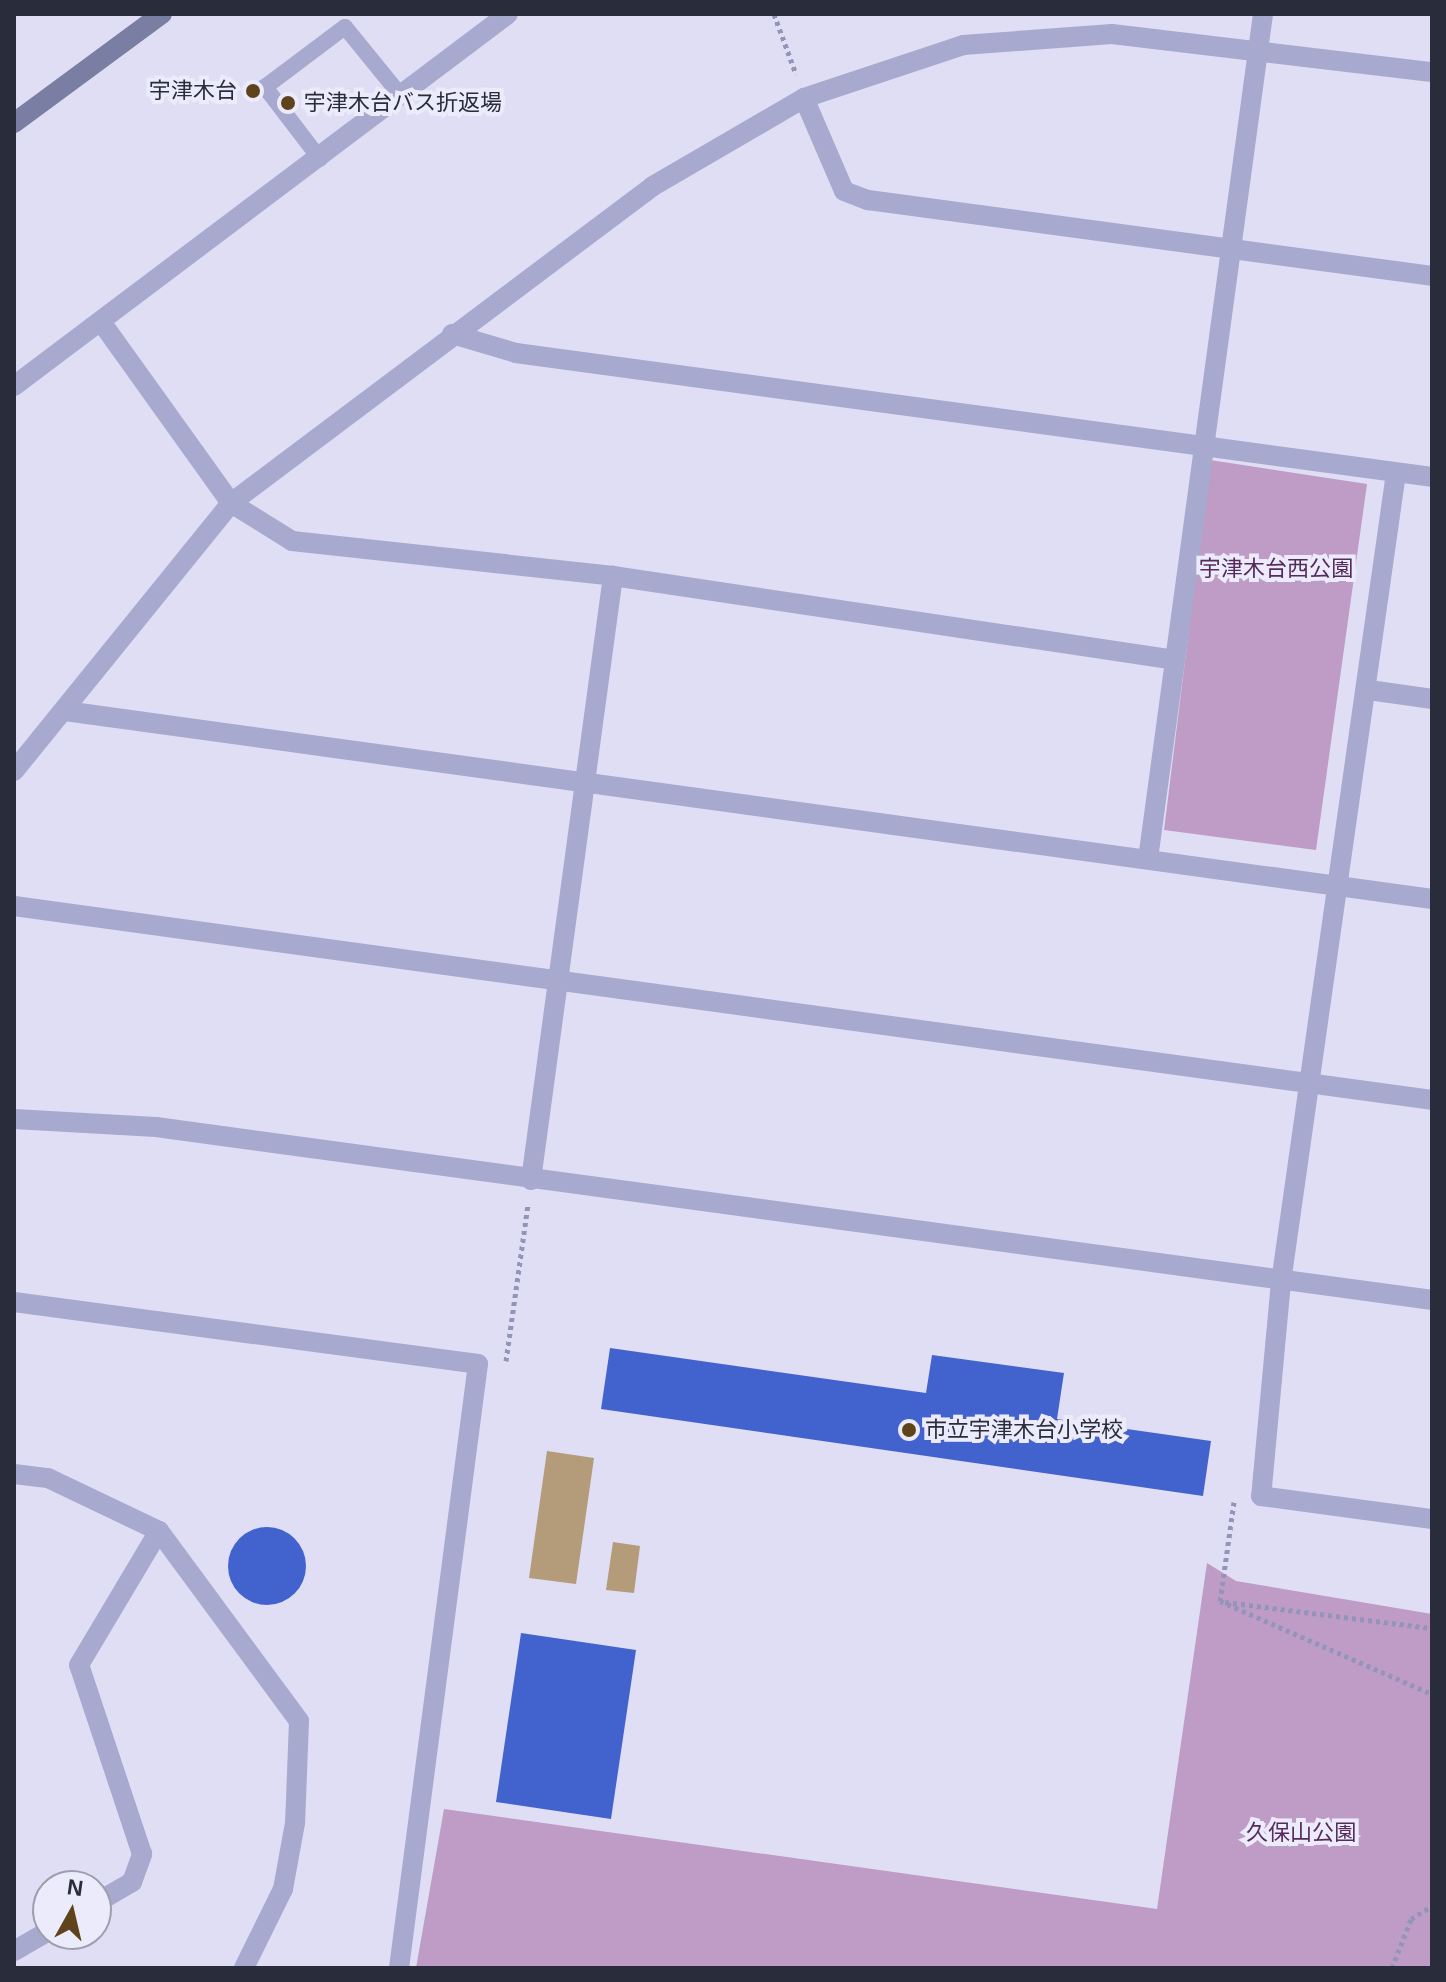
<!DOCTYPE html>
<meta charset="utf-8">
<style>
body{margin:0}
#map{position:relative;width:1446px;height:1982px;overflow:hidden;background:#dfdef4;font-family:Helvetica,"Noto Sans JP",sans-serif}
div>[style]{position:absolute}
[style*='--x']{left:calc(var(--x)*1px);top:calc(var(--y)*1px);width:calc(var(--w)*1px);rotate:calc(var(--a)*1deg)}
.green>*{inset:0;background:#bf9cc5}
.water>*{inset:0;background:#b49b7a}
.building>*{inset:0;background:#4263ce}
.round{border-radius:50%}
.path>*{height:5px;margin-top:-2.5px;transform-origin:0;background:repeating-linear-gradient(90deg,#9294ba 0 4px,transparent 0 8px)}
.service>*{height:16px;margin:-8px;padding:0 8px;transform-origin:8px;border-radius:8px;background:#a8a9ce}
.minor>*{height:20px;margin:-10px;padding:0 10px;transform-origin:10px;border-radius:10px;background:#a8a9ce}
.tertiary>*{height:20px;margin:-10px;padding:0 10px;transform-origin:10px;border-radius:10px;background:#a8a9ce}
.secondary>*{height:20px;margin:-10px;padding:0 10px;transform-origin:10px;border-radius:10px;background:#797ea2}
.dots>*{width:22px;height:22px;translate:-50% -50%;box-sizing:border-box;border:4px solid #ecebfb;border-radius:50%}
span{translate:-50% -50%;white-space:nowrap;text-align:center;line-height:1.15;-webkit-text-stroke:8px #ecebfb;paint-order:stroke}
.poi-label{font-size:22px;color:#292c3a}
.right{translate:-100% -50%;text-align:right}
.left{translate:0 -50%;text-align:left}
.park-label{font-size:22px;color:#552b5b}
.frame{position:absolute;inset:0;border:16px solid #292c3a;pointer-events:none}
.north{position:absolute;left:32px;top:1870px;width:80px;height:80px;box-sizing:border-box;background:#ecebfb;border:2px solid #9e9fae;border-radius:50%;rotate:8deg;font-size:22px;font-weight:700;line-height:32px;text-align:center;color:#292c3a}
.north::after{content:'';display:block;margin:auto;width:28px;height:36px;background:#5f431b;clip-path:polygon(50% 0,100% 100%,50% 72%,0 100%)}
</style>
<div id="map">
<div class="green">
<div style="clip-path:polygon(1210px 460px,1367px 484px,1316px 850px,1164px 830px)"></div>
<div style="clip-path:polygon(1207px 1563px,1236px 1581px,1432px 1614px,1432px 1968px,416px 1968px,444px 1809px,1157px 1909px)"></div>
</div>
<div class="water">
<div style="clip-path:polygon(547px 1451px,594px 1458px,576px 1584px,529px 1578px)"></div>
<div style="clip-path:polygon(613px 1542px,640px 1546px,634px 1593px,606px 1590px)"></div>
</div>
<div class="building">
<div style="clip-path:polygon(610px 1348px,926px 1393px,932px 1355px,1064px 1373px,1057px 1419px,1211px 1441px,1203px 1496px,601px 1409px)"></div>
<div class="round" style="left:228px;top:1527px;width:78px;height:78px"></div>
<div style="clip-path:polygon(521px 1633px,636px 1650px,611px 1819px,496px 1802px)"></div>
</div>
<div class="path">
<div style="--x:774;--y:14;--w:64;--a:69.9"></div>
<div style="--x:506;--y:1361;--w:159;--a:-82"></div>
<div style="--x:1234;--y:1502;--w:100;--a:98"></div>
<div style="--x:1220;--y:1601;--w:232;--a:23.7"></div>
<div style="--x:1225;--y:1602;--w:209;--a:7.2"></div>
<div style="--x:1392;--y:1968;--w:53;--a:-68.8"></div>
<div style="--x:1411;--y:1919;--w:25;--a:-32"></div>
</div>
<div class="service">
<div style="--x:320;--y:159;--w:91;--a:-127.4"></div>
<div style="--x:265;--y:87;--w:100;--a:-36.9"></div>
<div style="--x:345;--y:27;--w:89;--a:50.9"></div>
</div>
<div class="minor">
<div style="--x:804;--y:98;--w:101;--a:66.7"></div>
<div style="--x:844;--y:191;--w:26;--a:21"></div>
<div style="--x:868;--y:200;--w:569;--a:7.67"></div>
<div style="--x:102;--y:323;--w:221;--a:54.4"></div>
<div style="--x:231;--y:503;--w:72;--a:31.9"></div>
<div style="--x:292;--y:541;--w:323;--a:6.2"></div>
<div style="--x:613;--y:576;--w:568;--a:8.5"></div>
<div style="--x:452;--y:334;--w:67;--a:16.5"></div>
<div style="--x:516;--y:353;--w:924;--a:7.71"></div>
<div style="--x:1396;--y:473;--w:817;--a:98.09"></div>
<div style="--x:1281;--y:1282;--w:215;--a:95.3"></div>
<div style="--x:1261;--y:1496;--w:173;--a:7.7"></div>
<div style="--x:1369;--y:690;--w:64;--a:8.1"></div>
<div style="--x:65;--y:711;--w:1380;--a:7.83"></div>
<div style="--x:14;--y:771;--w:345;--a:-51"></div>
<div style="--x:231;--y:503;--w:528;--a:-36.91"></div>
<div style="--x:653;--y:186;--w:175;--a:-30.2"></div>
<div style="--x:804;--y:98;--w:168;--a:-18.4"></div>
<div style="--x:963;--y:45;--w:149;--a:-4.2"></div>
<div style="--x:1112;--y:34;--w:322;--a:6.8"></div>
<div style="--x:1148;--y:859;--w:853;--a:-82.25"></div>
<div style="--x:14;--y:906;--w:1431;--a:7.79"></div>
<div style="--x:531;--y:1180;--w:610;--a:-82.27"></div>
<div style="--x:14;--y:1302;--w:468;--a:7.6"></div>
<div style="--x:478;--y:1364;--w:609;--a:97.45"></div>
<div style="--x:14;--y:1474;--w:34;--a:7"></div>
<div style="--x:48;--y:1478;--w:123;--a:25.5"></div>
<div style="--x:159;--y:1531;--w:236;--a:53.6"></div>
<div style="--x:299;--y:1721;--w:102;--a:92.2"></div>
<div style="--x:295;--y:1823;--w:67;--a:100.3"></div>
<div style="--x:283;--y:1889;--w:88;--a:116.3"></div>
<div style="--x:96;--y:1903;--w:42;--a:-30.3"></div>
<div style="--x:132;--y:1882;--w:30;--a:-70"></div>
<div style="--x:142;--y:1854;--w:199;--a:-108.4"></div>
<div style="--x:79;--y:1665;--w:156;--a:-59.2"></div>
<div style="--x:14;--y:1951;--w:39;--a:-30"></div>
</div>
<div class="tertiary">
<div style="--x:14;--y:386;--w:618;--a:-36.98"></div>
<div style="--x:14;--y:1119;--w:142;--a:3.2"></div>
<div style="--x:156;--y:1127;--w:1288;--a:7.72"></div>
</div>
<div class="secondary">
<div style="--x:14;--y:123;--w:184;--a:-36.4"></div>
</div>
<div class="dots">
<div style="left:253px;top:91px;background:#5f431b"></div>
<div style="left:288px;top:103px;background:#5f431b"></div>
<div style="left:909px;top:1430px;background:#5f431b"></div>
</div>
<div class="poi-label">
<span class="right" style="left:237px;top:91px">宇津木台</span>
<span class="left" style="left:304px;top:103px">宇津木台バス折返場</span>
<span class="left" style="left:925px;top:1430px">市立宇津木台小学校</span>
</div>
<div class="park-label">
<span style="left:1276px;top:569px">宇津木台西公園</span>
<span style="left:1301px;top:1833px">久保山公園</span>
</div>
<div class="frame"></div>
<div class="north">N</div>
</div>
